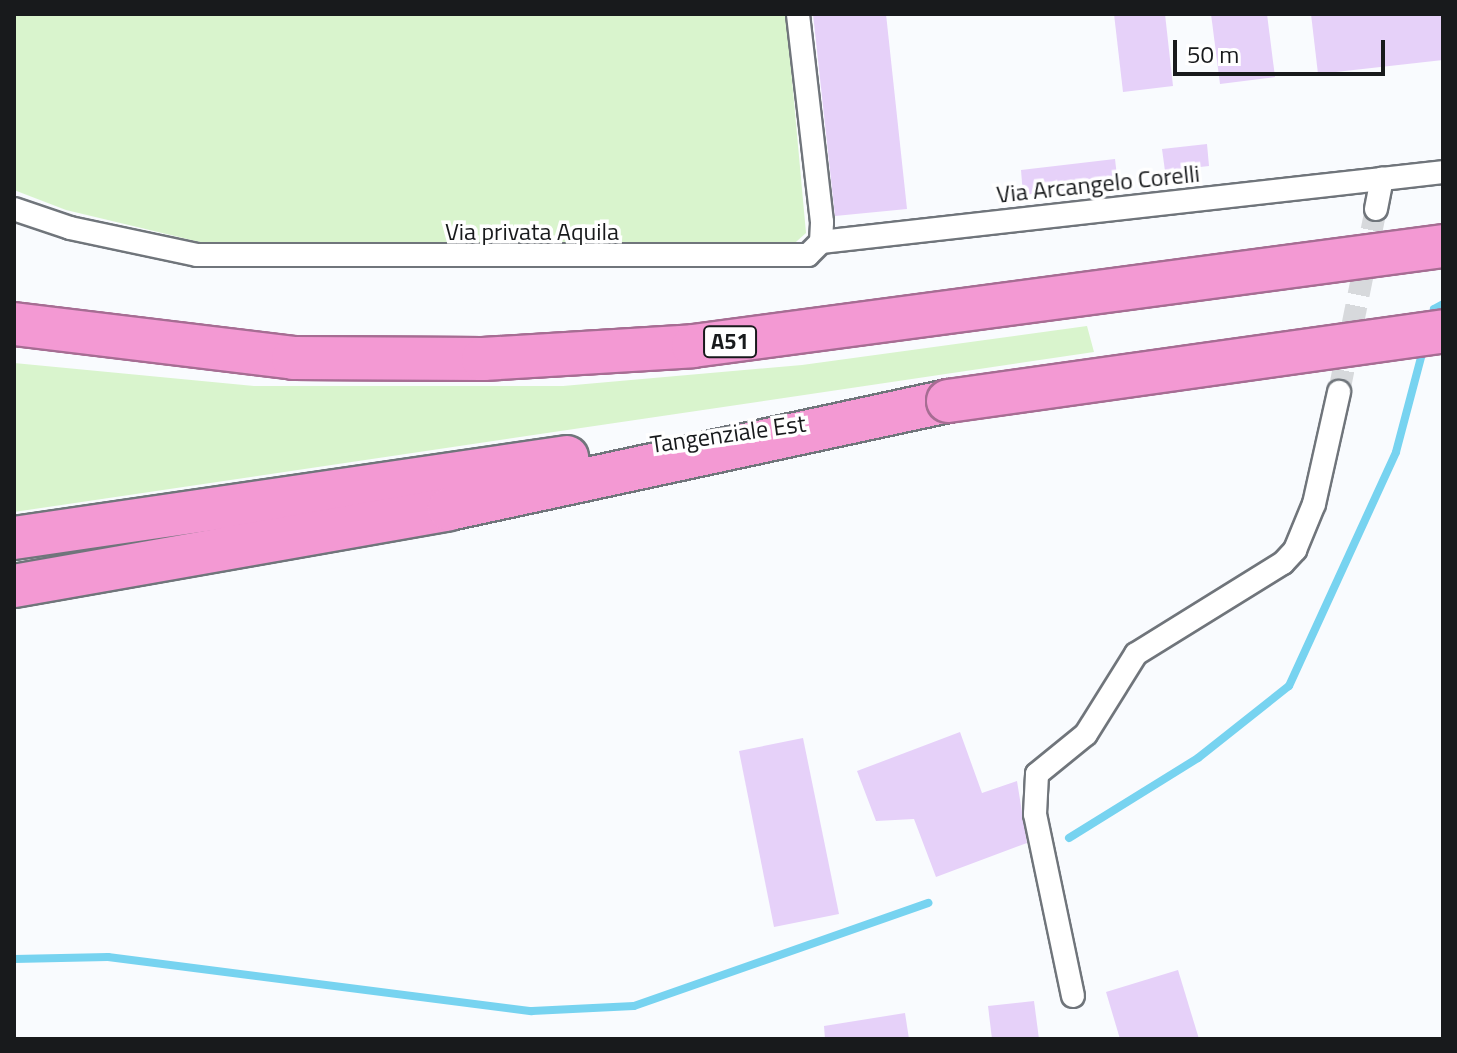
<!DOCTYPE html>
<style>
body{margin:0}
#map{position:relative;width:1457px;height:1053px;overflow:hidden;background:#f9fbfe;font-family:"Titillium Web",sans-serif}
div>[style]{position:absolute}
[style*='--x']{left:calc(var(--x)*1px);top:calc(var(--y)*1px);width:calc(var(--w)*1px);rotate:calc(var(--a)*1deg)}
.green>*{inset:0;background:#d9f4cd}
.stream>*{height:8px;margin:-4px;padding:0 4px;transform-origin:4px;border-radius:4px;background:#77d3f0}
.building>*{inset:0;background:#e6d1f9}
.minor-tunnel>*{height:22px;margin-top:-11px;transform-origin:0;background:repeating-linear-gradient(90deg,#d7d9dc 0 22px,transparent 0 33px)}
.roads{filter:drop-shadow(2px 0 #70757b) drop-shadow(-2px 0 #70757b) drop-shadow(0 2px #70757b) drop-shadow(0 -2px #70757b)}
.minor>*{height:22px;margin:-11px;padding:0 11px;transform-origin:11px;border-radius:11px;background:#fff}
.motorway>*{height:42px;margin:-21px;padding:0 21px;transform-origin:21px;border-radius:21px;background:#f399d3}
.bridges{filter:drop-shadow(2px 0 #a66d93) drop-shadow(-2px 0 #a66d93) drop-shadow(0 2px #a66d93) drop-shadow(0 -2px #a66d93)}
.motorway-bridge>*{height:42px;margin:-21px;padding:0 21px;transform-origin:21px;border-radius:21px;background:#f399d3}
span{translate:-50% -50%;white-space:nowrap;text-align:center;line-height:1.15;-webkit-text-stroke:7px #fff;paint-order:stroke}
.shield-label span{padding:2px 6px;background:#fff;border:2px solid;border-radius:6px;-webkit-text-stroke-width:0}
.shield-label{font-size:22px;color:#181a1c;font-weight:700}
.street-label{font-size:24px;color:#181a1c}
.frame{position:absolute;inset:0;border:16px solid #181a1c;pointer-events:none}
.scale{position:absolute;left:1173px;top:40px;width:212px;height:36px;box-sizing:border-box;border:4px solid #181a1c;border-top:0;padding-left:10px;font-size:24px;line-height:28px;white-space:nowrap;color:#181a1c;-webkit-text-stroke:6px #fff;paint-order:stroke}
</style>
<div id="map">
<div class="green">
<div style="clip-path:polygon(14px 14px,786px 14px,806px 233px,788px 249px,204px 243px,66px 210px,14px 190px)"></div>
<div style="clip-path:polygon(1087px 326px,1094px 352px,14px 512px,14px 363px,254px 386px,563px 386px,802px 365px)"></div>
</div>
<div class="stream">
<div style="--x:1431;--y:321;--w:12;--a:-76"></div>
<div style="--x:1434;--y:309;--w:10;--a:-29"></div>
<div style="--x:1069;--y:838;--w:152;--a:-31.8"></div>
<div style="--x:1198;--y:758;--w:116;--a:-38.4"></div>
<div style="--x:1289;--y:686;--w:257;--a:-65.4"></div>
<div style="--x:1396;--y:452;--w:110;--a:-75.2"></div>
<div style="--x:14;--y:959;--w:94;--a:-1.2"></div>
<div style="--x:108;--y:957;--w:427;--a:7.3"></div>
<div style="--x:532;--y:1011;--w:102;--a:-2.8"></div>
<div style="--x:634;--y:1006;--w:312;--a:-19.3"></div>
</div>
<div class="building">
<div style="clip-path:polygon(813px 14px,886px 14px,907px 209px,835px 216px)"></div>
<div style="clip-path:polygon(1114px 14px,1165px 14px,1173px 86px,1123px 92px)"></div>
<div style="clip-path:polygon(1211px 14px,1267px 14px,1275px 77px,1220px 84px)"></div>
<div style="clip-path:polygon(1311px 14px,1443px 14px,1443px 60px,1318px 74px)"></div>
<div style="clip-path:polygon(1207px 144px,1209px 166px,1165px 171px,1162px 149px)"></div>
<div style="clip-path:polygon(1115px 159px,1118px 185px,1023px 195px,1021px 170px)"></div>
<div style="clip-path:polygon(960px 732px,982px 793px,1017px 781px,1027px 843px,936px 877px,914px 819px,876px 821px,857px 771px)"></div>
<div style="clip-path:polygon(803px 738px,839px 914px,774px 927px,739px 751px)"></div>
<div style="clip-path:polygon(1178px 970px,1199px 1039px,1120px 1039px,1106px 992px)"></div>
<div style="clip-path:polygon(1034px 1001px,1039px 1039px,992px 1039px,988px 1006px)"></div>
<div style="clip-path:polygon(905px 1013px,909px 1039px,825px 1039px,824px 1026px)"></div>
</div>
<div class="minor-tunnel">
<div style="--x:1339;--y:392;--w:187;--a:-78.6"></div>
</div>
<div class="roads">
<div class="minor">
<div style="--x:14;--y:209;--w:59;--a:18.7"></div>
<div style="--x:70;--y:228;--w:130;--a:12"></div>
<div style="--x:197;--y:255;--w:611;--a:0"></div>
<div style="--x:808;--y:255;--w:18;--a:-45"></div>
<div style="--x:821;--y:242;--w:20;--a:-87"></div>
<div style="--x:822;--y:222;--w:209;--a:-96.6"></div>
<div style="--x:1376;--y:209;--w:31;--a:-79"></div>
<div style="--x:1382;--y:179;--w:61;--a:-6.5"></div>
<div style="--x:821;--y:242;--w:565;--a:-6.41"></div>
<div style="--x:1073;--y:996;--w:186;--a:-101.8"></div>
<div style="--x:1035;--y:814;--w:40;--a:-87.1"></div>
<div style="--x:1037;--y:774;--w:63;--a:-39.2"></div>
<div style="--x:1086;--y:734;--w:94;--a:-58"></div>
<div style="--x:1136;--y:654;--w:173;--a:-31.8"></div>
<div style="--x:1283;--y:563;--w:18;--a:-47"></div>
<div style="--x:1295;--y:550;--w:50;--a:-67.6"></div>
<div style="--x:1314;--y:504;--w:115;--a:-77.4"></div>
</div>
<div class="motorway">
<div style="--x:14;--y:538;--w:559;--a:-8.33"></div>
<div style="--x:14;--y:586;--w:442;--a:-10"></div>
<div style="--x:449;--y:509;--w:511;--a:-12.21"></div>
</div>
</div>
<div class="bridges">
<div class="motorway-bridge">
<div style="--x:14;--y:324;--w:281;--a:6.9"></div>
<div style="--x:293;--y:358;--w:190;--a:0.3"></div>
<div style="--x:483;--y:359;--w:210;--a:-3.5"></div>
<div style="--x:693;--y:346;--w:757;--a:-7.59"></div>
<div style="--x:948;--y:401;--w:500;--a:-8"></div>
</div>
</div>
<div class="shield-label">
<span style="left:730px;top:342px">A51</span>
</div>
<div class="street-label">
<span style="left:1098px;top:184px;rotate:-6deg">Via Arcangelo Corelli</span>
<span style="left:532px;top:232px">Via privata Aquila</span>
<span style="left:728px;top:434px;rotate:-8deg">Tangenziale Est</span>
</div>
<div class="frame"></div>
<div class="scale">50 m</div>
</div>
